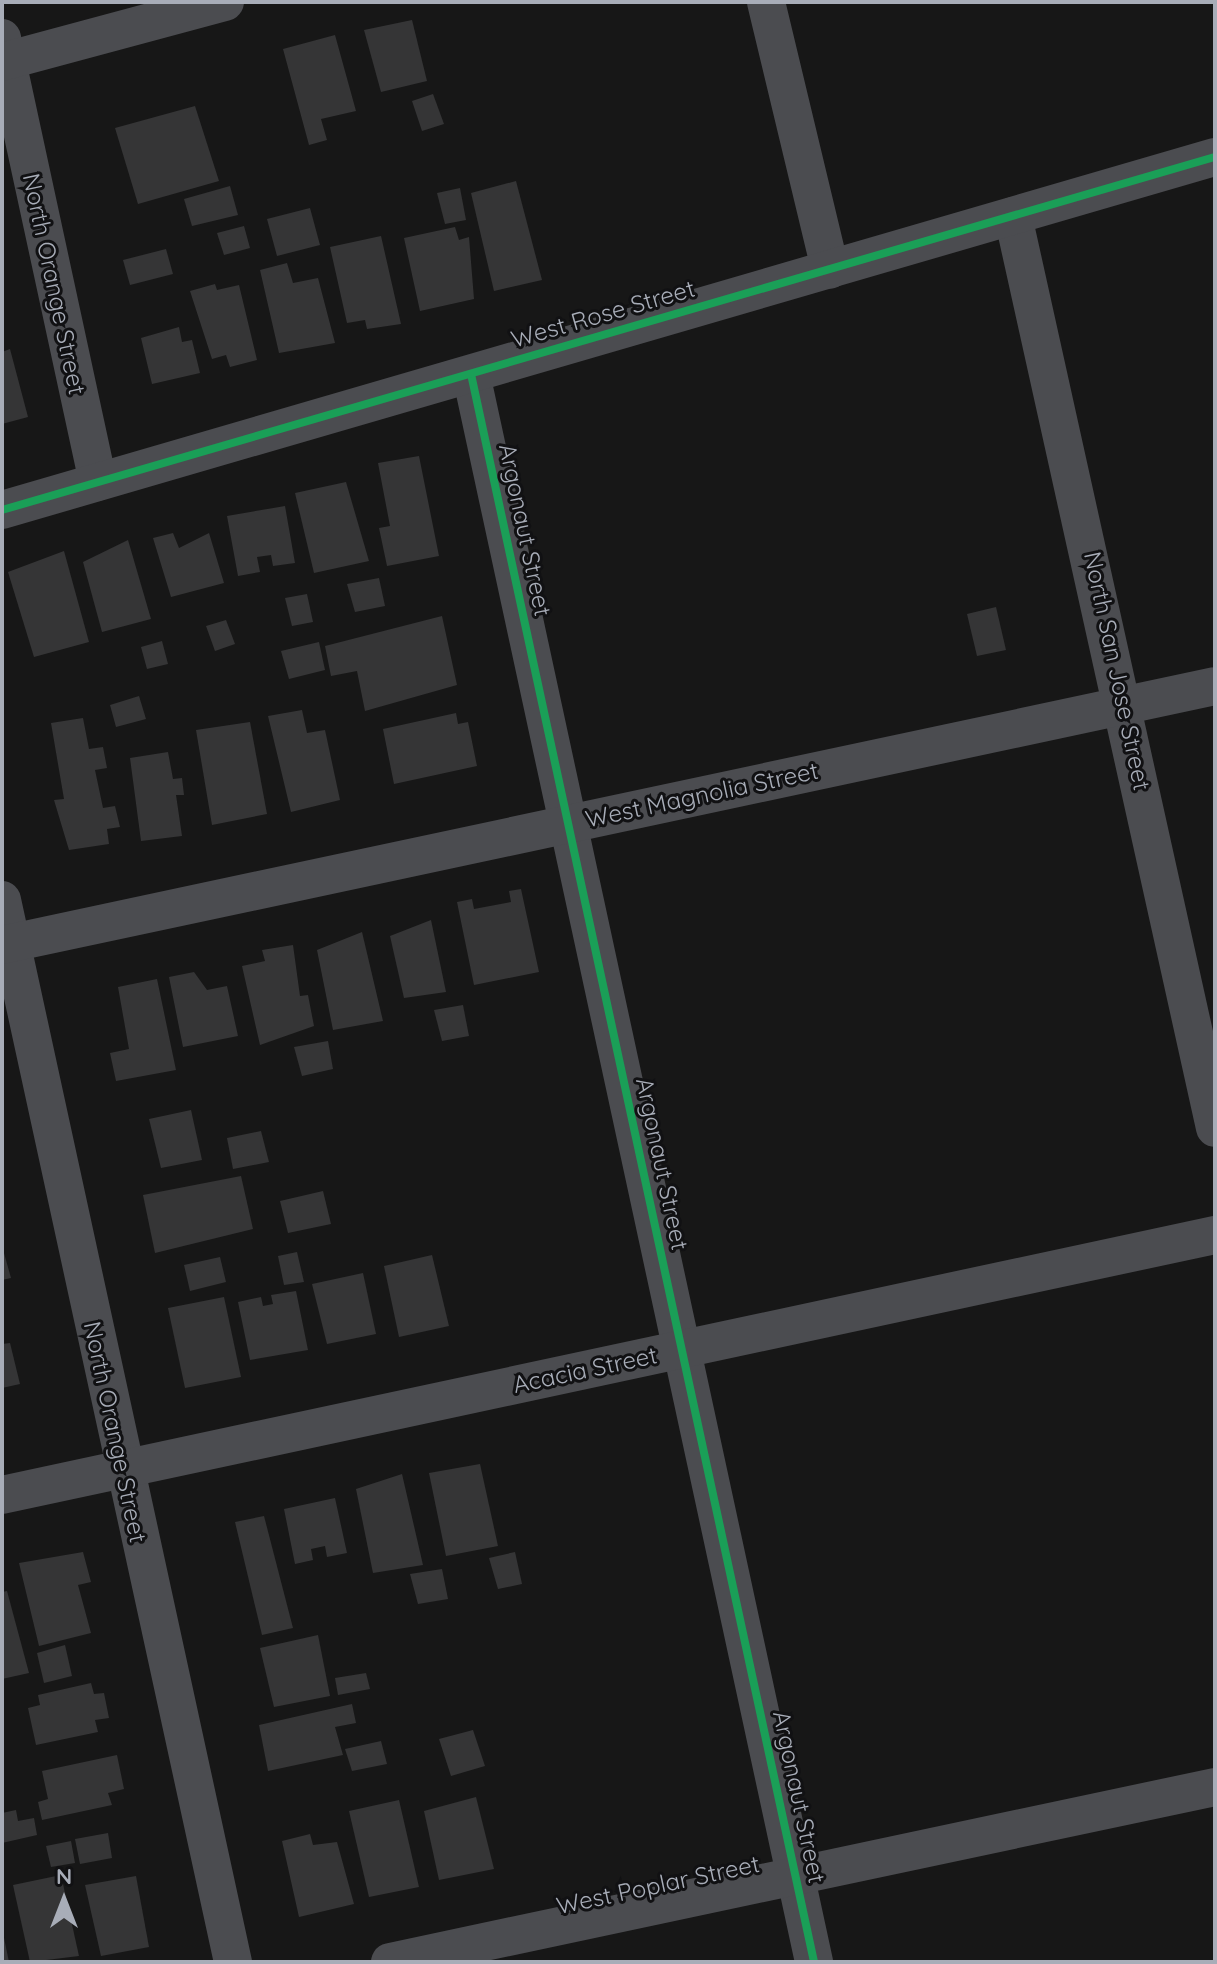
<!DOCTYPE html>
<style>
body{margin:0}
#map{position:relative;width:1217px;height:1964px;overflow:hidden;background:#171717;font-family:Quicksand,sans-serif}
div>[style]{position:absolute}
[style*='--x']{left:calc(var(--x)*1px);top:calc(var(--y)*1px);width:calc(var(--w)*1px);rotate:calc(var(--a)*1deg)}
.building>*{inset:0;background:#353536}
.street>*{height:38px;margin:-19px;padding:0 19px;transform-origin:19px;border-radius:19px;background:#4b4c50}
.cycleway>*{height:8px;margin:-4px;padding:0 4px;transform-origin:4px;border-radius:4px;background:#1a9f57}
span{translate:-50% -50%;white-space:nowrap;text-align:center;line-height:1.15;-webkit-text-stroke:6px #111113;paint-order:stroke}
.street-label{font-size:24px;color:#a8adb8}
.frame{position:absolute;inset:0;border:4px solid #a8adb8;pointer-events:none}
.north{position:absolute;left:24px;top:1860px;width:80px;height:80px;-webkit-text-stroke:6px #111113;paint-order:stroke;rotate:0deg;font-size:22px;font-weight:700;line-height:32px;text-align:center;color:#a8adb8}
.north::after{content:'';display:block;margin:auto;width:28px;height:36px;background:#a8adb8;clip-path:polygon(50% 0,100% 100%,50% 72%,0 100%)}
</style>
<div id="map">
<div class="building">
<div style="clip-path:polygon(412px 20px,427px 81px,381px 92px,364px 30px)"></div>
<div style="clip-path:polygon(335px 35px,356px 111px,321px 119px,327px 140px,309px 145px,283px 49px)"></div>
<div style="clip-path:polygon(433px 94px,444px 124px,422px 131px,412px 101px)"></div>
<div style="clip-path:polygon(195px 106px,219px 181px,138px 204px,115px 128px)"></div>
<div style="clip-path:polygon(516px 181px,542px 280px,494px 291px,471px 193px)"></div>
<div style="clip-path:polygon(230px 186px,238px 215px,192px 226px,184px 199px)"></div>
<div style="clip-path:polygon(460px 188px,466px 220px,445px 224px,437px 193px)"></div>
<div style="clip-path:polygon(310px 208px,320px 245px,277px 256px,267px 219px)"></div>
<div style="clip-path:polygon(244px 226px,250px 248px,224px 255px,217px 233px)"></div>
<div style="clip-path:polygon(455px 227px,459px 240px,469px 237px,474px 299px,420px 311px,404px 238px)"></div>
<div style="clip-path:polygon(381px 236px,401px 324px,367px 329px,365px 320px,347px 323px,330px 247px)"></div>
<div style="clip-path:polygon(166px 249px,173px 274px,130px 285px,123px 260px)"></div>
<div style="clip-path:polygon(287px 263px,293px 283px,318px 278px,335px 343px,279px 353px,260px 270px)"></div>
<div style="clip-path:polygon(215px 284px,217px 290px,239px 285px,257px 360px,230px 367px,226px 355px,212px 359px,190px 291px)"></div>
<div style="clip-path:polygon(179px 327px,182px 342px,192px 340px,200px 373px,152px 384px,141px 338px)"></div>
<div style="clip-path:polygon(10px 349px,28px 417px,2px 424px,2px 352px)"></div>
<div style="clip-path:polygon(419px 456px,439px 556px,387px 566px,379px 528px,390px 526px,378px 463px)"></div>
<div style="clip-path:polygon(346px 482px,369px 561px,314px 573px,295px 493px)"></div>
<div style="clip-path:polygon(285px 506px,295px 563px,273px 566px,271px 555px,257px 557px,260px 572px,238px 576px,227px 516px)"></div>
<div style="clip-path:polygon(173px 533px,179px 548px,209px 533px,224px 583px,171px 597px,153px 538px)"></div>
<div style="clip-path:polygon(128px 540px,151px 619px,102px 632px,83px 562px)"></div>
<div style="clip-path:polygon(64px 551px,89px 642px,34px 657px,8px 572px)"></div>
<div style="clip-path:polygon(379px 578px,385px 606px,355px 612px,347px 584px)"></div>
<div style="clip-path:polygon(307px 594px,313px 622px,292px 626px,285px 598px)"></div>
<div style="clip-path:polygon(996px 607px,1006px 650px,977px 656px,967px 614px)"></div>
<div style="clip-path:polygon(442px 616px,457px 685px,365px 711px,357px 671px,331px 676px,325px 646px)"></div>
<div style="clip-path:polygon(226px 620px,235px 644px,215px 651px,206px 626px)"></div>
<div style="clip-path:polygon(162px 641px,168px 664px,147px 669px,141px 647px)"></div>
<div style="clip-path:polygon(319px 642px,325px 670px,289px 679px,281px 651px)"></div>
<div style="clip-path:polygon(139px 696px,146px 719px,116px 727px,110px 705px)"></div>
<div style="clip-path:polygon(302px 710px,307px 733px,325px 730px,340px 800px,291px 812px,268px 716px)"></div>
<div style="clip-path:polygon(456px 713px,458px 724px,468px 722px,477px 766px,394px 784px,383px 729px)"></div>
<div style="clip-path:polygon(83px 718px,89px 749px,103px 747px,107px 768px,95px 770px,103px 808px,115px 806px,120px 827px,107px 829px,109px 844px,69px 850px,54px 800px,64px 799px,51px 723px)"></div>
<div style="clip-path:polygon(250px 722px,267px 814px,212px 825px,196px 730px)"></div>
<div style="clip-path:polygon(168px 752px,173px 779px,182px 778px,184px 795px,176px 795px,182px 836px,141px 841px,130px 758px)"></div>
<div style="clip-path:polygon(521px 889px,539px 972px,474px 985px,457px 902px,472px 899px,474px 909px,511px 902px,509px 891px)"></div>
<div style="clip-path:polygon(431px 920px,446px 992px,404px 998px,390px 936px)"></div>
<div style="clip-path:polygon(362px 932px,383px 1021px,333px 1030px,317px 950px)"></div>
<div style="clip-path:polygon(293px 945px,300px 996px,308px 995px,314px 1026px,260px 1045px,242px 966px,265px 961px,262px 950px)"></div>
<div style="clip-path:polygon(194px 972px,207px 990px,227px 986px,238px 1036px,183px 1047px,169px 977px)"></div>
<div style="clip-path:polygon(157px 979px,176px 1070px,116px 1081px,110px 1053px,129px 1049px,118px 987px)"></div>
<div style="clip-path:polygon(463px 1005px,469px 1036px,442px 1041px,434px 1010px)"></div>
<div style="clip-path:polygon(328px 1041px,333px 1069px,302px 1076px,294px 1047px)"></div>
<div style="clip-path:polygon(191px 1110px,202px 1160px,161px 1168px,149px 1119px)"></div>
<div style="clip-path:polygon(261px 1131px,269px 1162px,233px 1169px,227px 1138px)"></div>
<div style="clip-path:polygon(241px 1176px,253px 1229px,155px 1253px,143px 1195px)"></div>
<div style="clip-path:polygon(323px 1191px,331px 1224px,288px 1233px,280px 1201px)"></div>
<div style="clip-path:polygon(2px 1246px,11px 1278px,2px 1280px)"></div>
<div style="clip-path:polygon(297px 1252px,304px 1282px,284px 1285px,278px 1256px)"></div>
<div style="clip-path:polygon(432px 1255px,449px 1326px,399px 1337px,384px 1266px)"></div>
<div style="clip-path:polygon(220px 1257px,226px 1282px,190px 1291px,184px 1265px)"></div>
<div style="clip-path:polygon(363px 1273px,376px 1334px,327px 1344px,312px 1284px)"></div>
<div style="clip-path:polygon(296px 1291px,308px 1350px,250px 1360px,238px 1302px,261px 1297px,263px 1306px,273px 1304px,271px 1295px)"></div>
<div style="clip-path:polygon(224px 1297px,241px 1377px,185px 1388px,168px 1308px)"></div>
<div style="clip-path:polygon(10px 1343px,20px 1384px,2px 1388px,2px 1344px)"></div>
<div style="clip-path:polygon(480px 1464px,498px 1546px,446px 1556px,429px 1473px)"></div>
<div style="clip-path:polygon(402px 1474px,423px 1565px,373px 1573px,356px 1489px)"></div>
<div style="clip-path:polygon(335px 1498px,347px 1553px,327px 1557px,325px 1546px,311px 1549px,313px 1560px,295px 1564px,284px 1509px)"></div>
<div style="clip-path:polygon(264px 1516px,293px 1628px,262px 1635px,235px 1522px)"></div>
<div style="clip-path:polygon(83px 1552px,91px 1582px,78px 1585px,91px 1633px,39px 1646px,19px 1563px)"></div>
<div style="clip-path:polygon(515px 1552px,522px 1584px,498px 1589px,489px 1558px)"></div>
<div style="clip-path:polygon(442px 1569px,448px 1599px,418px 1604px,410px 1574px)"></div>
<div style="clip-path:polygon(7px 1591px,29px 1673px,2px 1679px,2px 1592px)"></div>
<div style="clip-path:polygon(318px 1635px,330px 1696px,274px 1707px,260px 1648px)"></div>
<div style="clip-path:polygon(65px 1645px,72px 1676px,44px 1683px,37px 1653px)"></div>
<div style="clip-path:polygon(366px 1673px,370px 1689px,338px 1695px,335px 1678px)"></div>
<div style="clip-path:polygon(91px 1683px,94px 1694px,104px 1693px,109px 1718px,95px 1720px,98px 1732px,36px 1745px,28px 1708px,40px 1705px,38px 1695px)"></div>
<div style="clip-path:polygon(352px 1704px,356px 1723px,335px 1727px,343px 1755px,268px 1771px,259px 1725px)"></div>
<div style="clip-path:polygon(473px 1730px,485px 1766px,451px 1776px,439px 1739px)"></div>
<div style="clip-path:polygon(381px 1741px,387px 1764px,352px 1771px,345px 1749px)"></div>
<div style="clip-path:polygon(117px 1755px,124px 1789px,108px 1793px,112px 1805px,42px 1820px,38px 1802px,48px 1799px,42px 1771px)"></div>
<div style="clip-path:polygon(476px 1797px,494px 1869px,439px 1880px,424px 1811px)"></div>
<div style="clip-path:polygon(399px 1800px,419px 1887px,369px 1897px,349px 1811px)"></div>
<div style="clip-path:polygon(16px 1810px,18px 1821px,34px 1818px,37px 1835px,2px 1843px,2px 1813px)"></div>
<div style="clip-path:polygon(108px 1833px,112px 1858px,80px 1864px,75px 1839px)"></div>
<div style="clip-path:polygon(310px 1834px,313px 1845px,337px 1842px,354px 1904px,299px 1917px,282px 1841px)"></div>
<div style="clip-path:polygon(71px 1841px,75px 1863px,51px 1867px,46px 1846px)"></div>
<div style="clip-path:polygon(61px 1875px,79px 1956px,30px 1962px,13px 1885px)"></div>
<div style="clip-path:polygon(136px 1876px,149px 1947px,101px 1956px,85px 1885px)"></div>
<div style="clip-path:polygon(2px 1933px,3px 1933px,9px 1962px,2px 1962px)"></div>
</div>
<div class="street">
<div style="--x:766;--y:2;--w:275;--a:76.5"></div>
<div style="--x:2;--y:38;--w:454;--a:77.8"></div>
<div style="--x:2;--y:62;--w:231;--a:-15.1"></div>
<div style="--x:1013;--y:216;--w:934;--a:77.51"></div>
<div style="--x:471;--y:374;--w:1625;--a:77.81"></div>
<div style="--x:2;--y:510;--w:1263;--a:-16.23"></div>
<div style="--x:2;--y:900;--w:1087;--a:77.73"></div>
<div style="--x:2;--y:945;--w:1240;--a:-12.05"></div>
<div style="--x:2;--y:1495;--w:1241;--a:-12.1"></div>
<div style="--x:390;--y:1962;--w:843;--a:-11.98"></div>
</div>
<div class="cycleway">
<div style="--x:471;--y:374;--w:1625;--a:77.81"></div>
<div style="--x:2;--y:510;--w:1263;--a:-16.23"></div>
</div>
<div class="street-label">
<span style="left:54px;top:284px;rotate:78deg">North Orange Street</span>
<span style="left:603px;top:314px;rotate:-16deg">West Rose Street</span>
<span style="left:525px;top:530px;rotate:78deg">Argonaut Street</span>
<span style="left:1117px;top:671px;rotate:78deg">North San Jose Street</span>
<span style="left:702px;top:795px;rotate:-12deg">West Magnolia Street</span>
<span style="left:662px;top:1164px;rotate:78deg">Argonaut Street</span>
<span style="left:585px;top:1370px;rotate:-12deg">Acacia Street</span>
<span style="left:115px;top:1432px;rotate:78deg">North Orange Street</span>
<span style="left:799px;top:1797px;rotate:78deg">Argonaut Street</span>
<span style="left:658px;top:1885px;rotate:-12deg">West Poplar Street</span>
</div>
<div class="frame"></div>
<div class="north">N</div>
</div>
